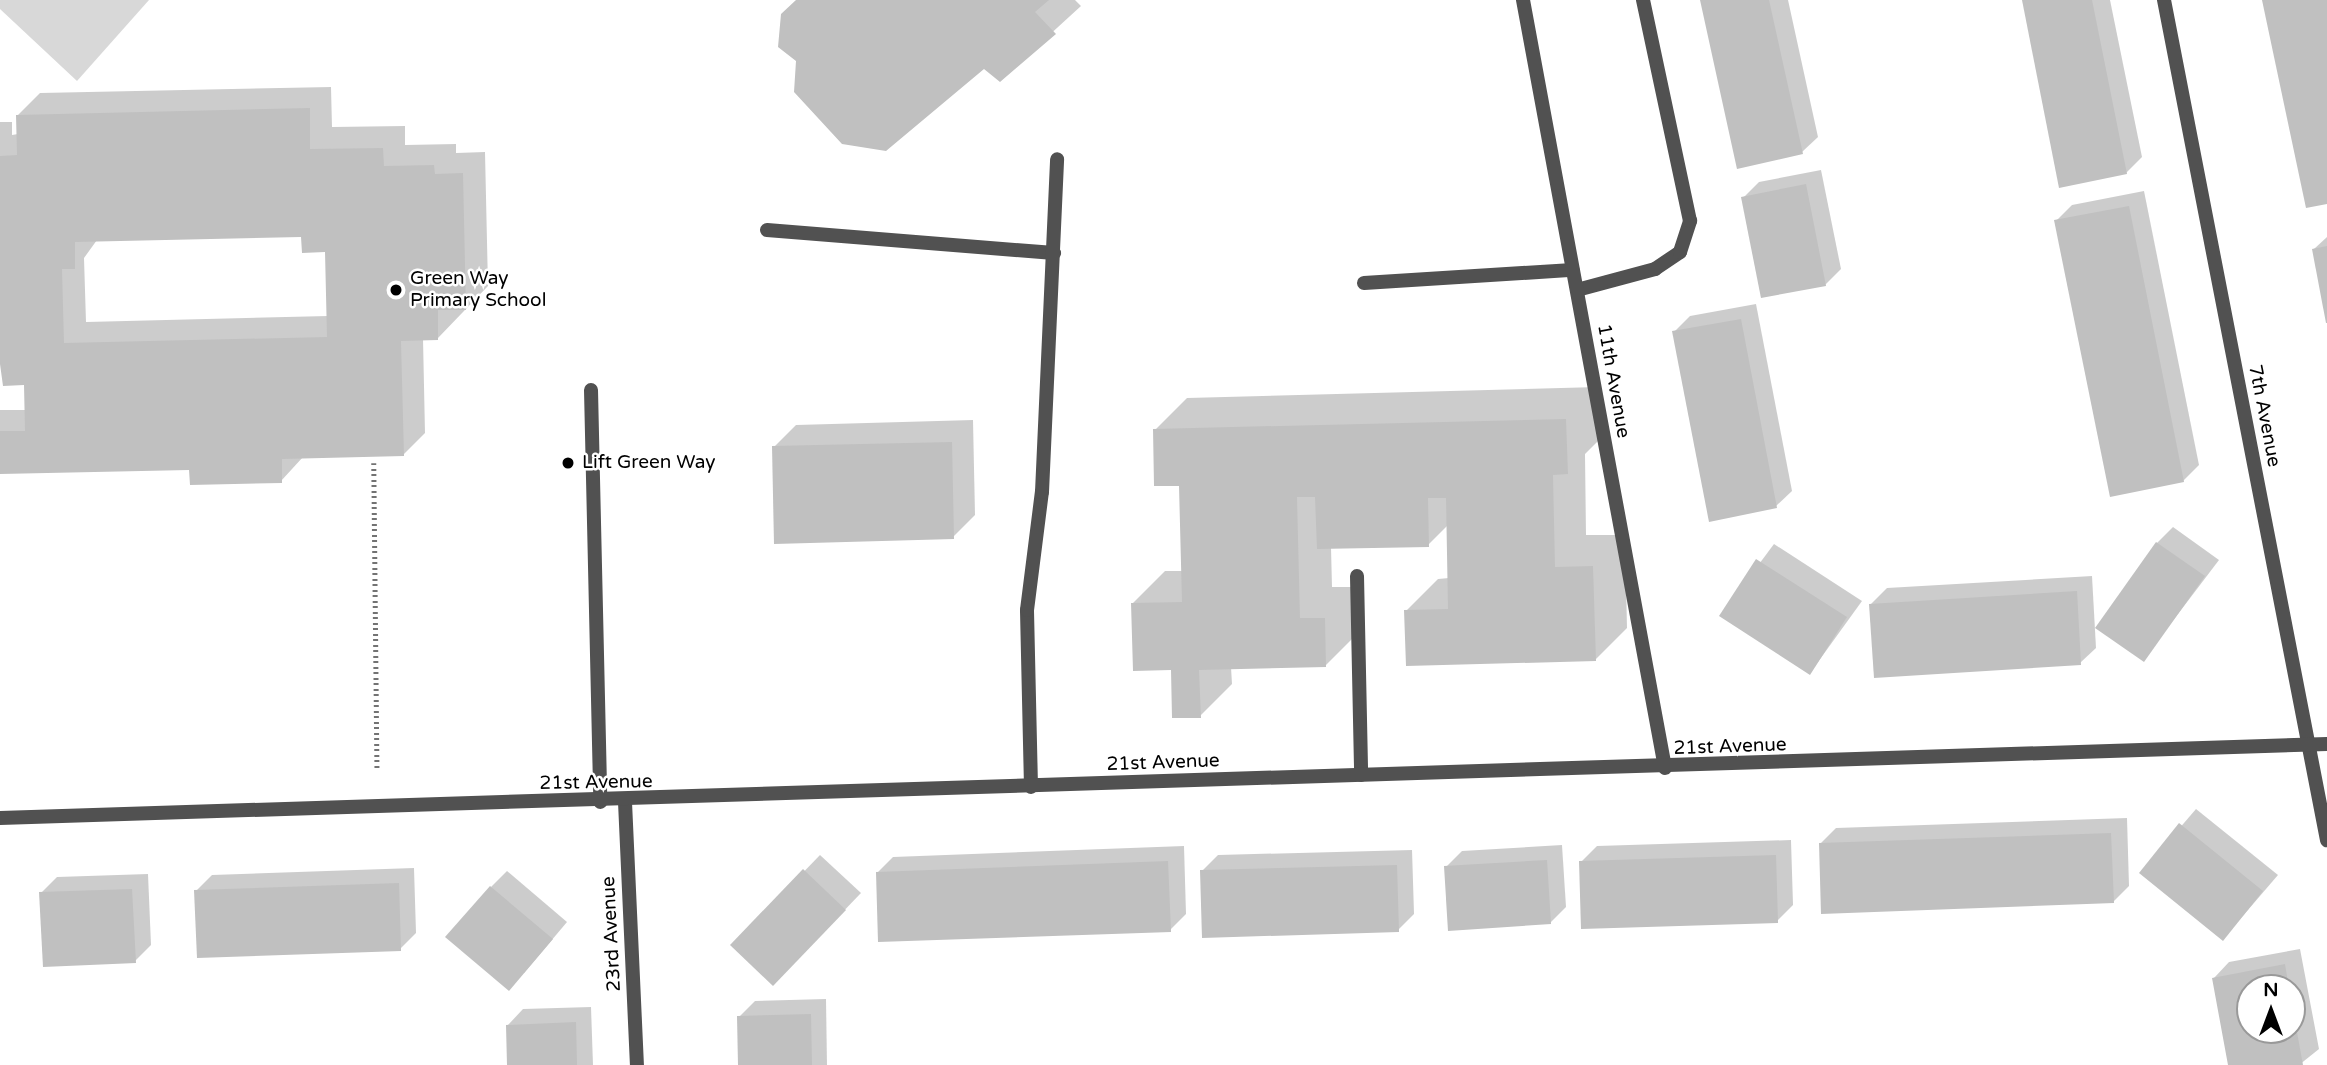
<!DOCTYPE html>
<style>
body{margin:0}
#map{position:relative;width:2327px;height:1065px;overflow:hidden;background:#fff;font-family:"Varela Round",sans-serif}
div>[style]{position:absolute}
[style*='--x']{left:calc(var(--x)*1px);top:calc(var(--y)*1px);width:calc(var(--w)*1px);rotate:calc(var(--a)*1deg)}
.green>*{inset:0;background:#d8d8d8}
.shadow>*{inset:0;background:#0003}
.building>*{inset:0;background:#c0c0c0}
.path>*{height:4.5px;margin-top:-2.25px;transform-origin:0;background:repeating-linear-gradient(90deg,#737373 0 2px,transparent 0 5.5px)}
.service>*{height:14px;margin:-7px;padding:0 7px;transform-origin:7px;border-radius:7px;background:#515151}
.minor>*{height:14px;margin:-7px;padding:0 7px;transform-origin:7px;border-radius:7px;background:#515151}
.dots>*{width:19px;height:19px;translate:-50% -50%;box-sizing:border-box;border:4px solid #fff;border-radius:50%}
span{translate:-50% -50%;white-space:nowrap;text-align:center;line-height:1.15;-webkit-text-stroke:5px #fff;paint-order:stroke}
.poi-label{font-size:19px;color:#000}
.left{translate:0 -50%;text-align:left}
.street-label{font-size:19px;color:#000}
.north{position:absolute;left:2236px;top:974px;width:70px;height:70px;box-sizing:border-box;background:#fff;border:2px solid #999;border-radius:50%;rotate:0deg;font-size:19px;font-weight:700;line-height:28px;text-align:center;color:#000}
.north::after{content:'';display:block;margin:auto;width:24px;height:32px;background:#000;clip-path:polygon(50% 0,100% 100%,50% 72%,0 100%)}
</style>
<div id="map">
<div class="green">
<div style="clip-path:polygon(0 0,149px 0,77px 81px,0 9px)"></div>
</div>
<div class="shadow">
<div style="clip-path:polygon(798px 0,1075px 0,1081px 6px,1000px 80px,984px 66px)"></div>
<div style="clip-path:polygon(1702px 0,1788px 0,1818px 137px,1802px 152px)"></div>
<div style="clip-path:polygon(2023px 0,2110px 0,2142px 157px,2126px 173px)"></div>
<div style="clip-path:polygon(evenodd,331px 87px,332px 127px,405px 126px,405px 145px,456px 144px,456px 153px,485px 152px,488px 286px,438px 338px,423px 338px,425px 433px,403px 455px,303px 457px,281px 481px,191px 468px,0 472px,0 410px,26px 410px,25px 383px,0 362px,0 122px,12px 122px,12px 135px,18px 134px,18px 115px,40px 93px,331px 87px,303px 235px,326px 251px,328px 316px,86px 322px,84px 258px,97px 240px,303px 235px)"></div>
<div style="clip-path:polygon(1821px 170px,1841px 269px,1825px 285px,1743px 198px,1759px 182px)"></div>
<div style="clip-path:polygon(2144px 191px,2199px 465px,2183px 481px,2056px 221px,2072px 205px)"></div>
<div style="clip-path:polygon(2327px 237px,2327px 322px,2314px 249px)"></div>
<div style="clip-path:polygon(1756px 304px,1792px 491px,1776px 506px,1674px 332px,1690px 316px)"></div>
<div style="clip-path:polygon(1598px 387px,1599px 440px,1585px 454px,1586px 535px,1625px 535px,1627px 628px,1595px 660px,1406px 611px,1438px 579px,1449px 578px,1448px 525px,1428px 545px,1331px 547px,1332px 587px,1357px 587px,1358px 633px,1326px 665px,1231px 667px,1232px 684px,1200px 716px,1133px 603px,1165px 571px,1183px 571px,1181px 484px,1155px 430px,1187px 398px)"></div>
<div style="clip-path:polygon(973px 420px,975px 515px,953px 537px,774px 447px,796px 425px)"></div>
<div style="clip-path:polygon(2173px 527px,2219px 560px,2143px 660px,2157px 543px)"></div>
<div style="clip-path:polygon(1774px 544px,1862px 601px,1810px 673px,1721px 615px)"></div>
<div style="clip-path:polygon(2092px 576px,2096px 648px,2080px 663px,1871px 604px,1887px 588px)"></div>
<div style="clip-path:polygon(2196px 809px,2278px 875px,2223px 939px,2141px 873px)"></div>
<div style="clip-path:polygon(2127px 818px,2129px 886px,2113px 902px,1820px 844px,1836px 828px)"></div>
<div style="clip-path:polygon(1791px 840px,1793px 905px,1777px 921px,1581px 862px,1597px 846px)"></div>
<div style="clip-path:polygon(1562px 845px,1566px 907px,1550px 923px,1446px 867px,1462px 851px)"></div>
<div style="clip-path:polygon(1184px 846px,1186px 914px,1170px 930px,877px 873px,893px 857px)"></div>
<div style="clip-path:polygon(1412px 850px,1414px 914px,1398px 930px,1202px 871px,1218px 855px)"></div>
<div style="clip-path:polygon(820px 855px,861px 893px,789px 968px,733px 945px)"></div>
<div style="clip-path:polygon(414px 868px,416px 933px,400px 949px,196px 891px,212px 875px)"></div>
<div style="clip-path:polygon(507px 871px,567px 922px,524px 973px,491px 887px)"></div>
<div style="clip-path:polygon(148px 874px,151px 945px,135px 961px,41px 893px,57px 877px)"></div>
<div style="clip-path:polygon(evenodd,2300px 949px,2319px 1049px,2299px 1065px,2230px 1065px,2214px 978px,2229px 962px,2300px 949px,2250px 988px,2292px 988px,2292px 1030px,2250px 1030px,2250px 988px)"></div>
<div style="clip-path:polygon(826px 999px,827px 1065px,740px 1065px,739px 1017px,755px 1001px)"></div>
<div style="clip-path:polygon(591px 1007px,593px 1065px,509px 1065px,508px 1025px,523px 1009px)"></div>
</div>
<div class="building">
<div style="clip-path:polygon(796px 0,1049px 0,1035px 12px,1056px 34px,1000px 82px,984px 69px,886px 151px,842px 144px,794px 92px,796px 61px,778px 47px,781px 14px)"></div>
<div style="clip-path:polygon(1700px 0,1769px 0,1803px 154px,1737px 169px)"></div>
<div style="clip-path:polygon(2022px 0,2092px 0,2127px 174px,2059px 188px)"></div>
<div style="clip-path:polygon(2262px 0,2327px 0,2327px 204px,2306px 208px)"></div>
<div style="clip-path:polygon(evenodd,310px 108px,310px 149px,383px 148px,384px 166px,434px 165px,435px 174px,463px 173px,466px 310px,438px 310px,438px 340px,401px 341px,404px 456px,282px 459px,282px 483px,190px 485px,189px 470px,0 474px,0 431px,25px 431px,24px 385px,3px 386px,0 364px,0 156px,17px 155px,16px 115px,310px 108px,301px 237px,302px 253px,325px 252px,327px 337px,64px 343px,62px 269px,75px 269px,75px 242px,301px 237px)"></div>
<div style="clip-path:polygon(1806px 184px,1826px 286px,1761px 298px,1741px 197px)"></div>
<div style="clip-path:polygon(2129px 206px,2184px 482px,2110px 497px,2054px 220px)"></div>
<div style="clip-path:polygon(2327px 246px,2327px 323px,2326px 323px,2312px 249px)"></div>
<div style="clip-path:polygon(1741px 319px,1777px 508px,1709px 522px,1672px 331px)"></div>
<div style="clip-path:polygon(1566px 419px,1568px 474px,1553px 475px,1555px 567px,1593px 566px,1596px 661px,1406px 666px,1404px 610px,1448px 609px,1446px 498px,1428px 498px,1429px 547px,1317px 549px,1315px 497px,1297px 497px,1300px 618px,1325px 618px,1326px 667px,1199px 670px,1201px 718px,1172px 718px,1171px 670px,1133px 671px,1131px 603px,1182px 602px,1179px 486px,1154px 486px,1153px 429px)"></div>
<div style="clip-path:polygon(952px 442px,954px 539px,774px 544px,772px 446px)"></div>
<div style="clip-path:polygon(2156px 542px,2205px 576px,2144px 662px,2095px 628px)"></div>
<div style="clip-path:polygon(1756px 559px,1847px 617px,1810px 675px,1719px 616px)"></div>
<div style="clip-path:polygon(2077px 591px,2081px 665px,1874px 678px,1869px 604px)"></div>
<div style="clip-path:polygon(2179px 823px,2263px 891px,2223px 941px,2139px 873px)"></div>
<div style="clip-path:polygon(2111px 833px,2114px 903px,1821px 914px,1819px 843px)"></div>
<div style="clip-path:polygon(1776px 855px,1778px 923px,1581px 929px,1579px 861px)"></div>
<div style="clip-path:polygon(1547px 860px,1551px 924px,1448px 931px,1444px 866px)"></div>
<div style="clip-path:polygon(1168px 861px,1171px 932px,878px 942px,876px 872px)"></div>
<div style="clip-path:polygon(1397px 865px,1399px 932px,1202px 938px,1200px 870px)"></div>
<div style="clip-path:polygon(803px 869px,846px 910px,773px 986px,730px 945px)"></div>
<div style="clip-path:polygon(399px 883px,401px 951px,197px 958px,194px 890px)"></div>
<div style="clip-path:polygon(490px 886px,553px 939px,509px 991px,445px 937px)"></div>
<div style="clip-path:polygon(132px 889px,136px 963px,43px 967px,39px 892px)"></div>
<div style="clip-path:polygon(2285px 964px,2289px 988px,2250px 988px,2250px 1030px,2292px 1030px,2293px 1010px,2303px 1065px,2228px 1065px,2212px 978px)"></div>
<div style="clip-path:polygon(811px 1014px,812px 1065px,738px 1065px,737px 1016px)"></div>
<div style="clip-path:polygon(576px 1022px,577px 1065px,507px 1065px,506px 1025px)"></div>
</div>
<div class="path">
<div style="--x:374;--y:463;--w:306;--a:89.4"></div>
</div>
<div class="service">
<div style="--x:767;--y:230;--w:288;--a:4.6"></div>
<div style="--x:1364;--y:283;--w:209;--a:-3.6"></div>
<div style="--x:1577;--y:290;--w:81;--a:-15.1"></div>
<div style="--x:1655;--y:269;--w:30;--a:-34"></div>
<div style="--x:1680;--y:252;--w:33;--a:-72"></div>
<div style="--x:1690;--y:221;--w:226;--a:-102"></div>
<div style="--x:591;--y:390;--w:412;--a:88.7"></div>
<div style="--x:1031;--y:787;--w:177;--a:-91.3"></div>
<div style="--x:1027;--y:610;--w:119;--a:-82.8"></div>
<div style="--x:1042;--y:492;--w:333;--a:-87.4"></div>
</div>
<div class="minor">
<div style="--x:1523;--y:0;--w:781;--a:79.52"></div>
<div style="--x:2164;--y:0;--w:856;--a:79.02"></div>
<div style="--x:1357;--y:576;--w:199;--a:88.8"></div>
<div style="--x:625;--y:802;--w:263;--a:87.4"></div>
<div style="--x:0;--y:818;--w:2328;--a:-1.82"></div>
</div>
<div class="dots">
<div style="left:396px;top:290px;background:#000"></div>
<div style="left:568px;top:463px;background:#000"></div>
</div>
<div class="poi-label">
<span class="left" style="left:410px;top:290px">Green Way<br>Primary School</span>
<span class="left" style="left:582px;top:463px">Lift Green Way</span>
</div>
<div class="street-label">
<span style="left:1613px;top:381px;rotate:80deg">11th Avenue</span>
<span style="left:2264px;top:416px;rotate:79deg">7th Avenue</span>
<span style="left:1730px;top:747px;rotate:-2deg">21st Avenue</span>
<span style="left:1163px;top:763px;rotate:-2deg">21st Avenue</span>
<span style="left:596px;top:783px;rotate:-1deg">21st Avenue</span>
<span style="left:612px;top:934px;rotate:-93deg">23rd Avenue</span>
</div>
<div class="north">N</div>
</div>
